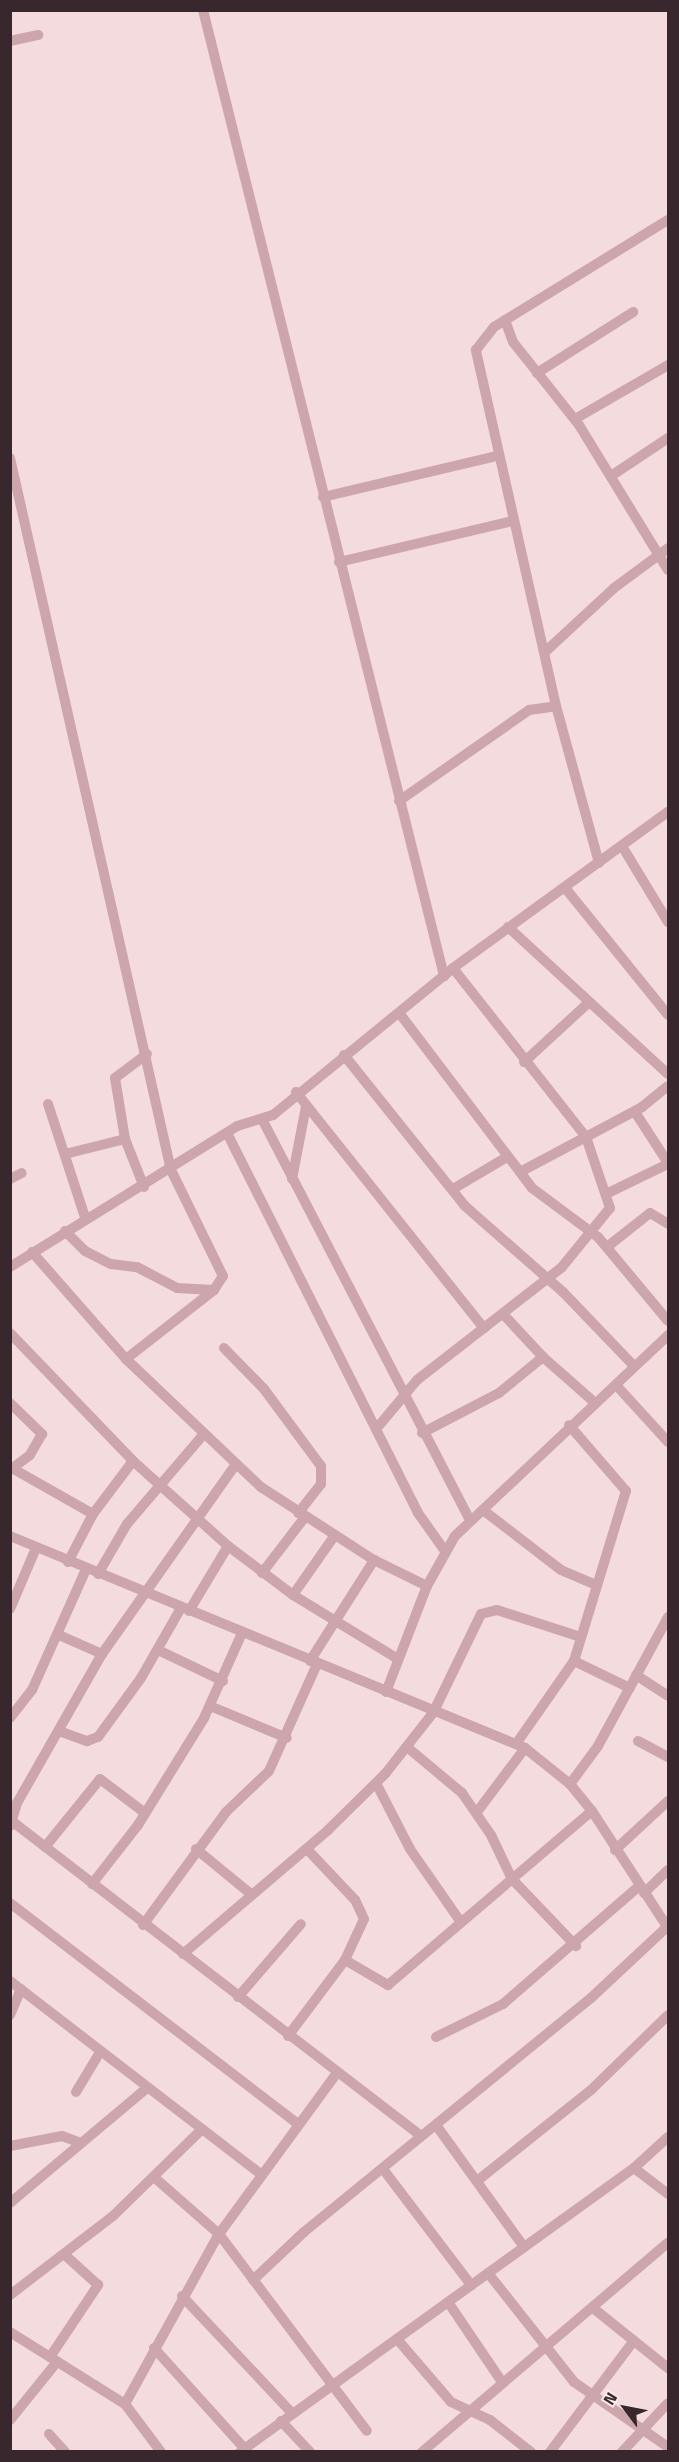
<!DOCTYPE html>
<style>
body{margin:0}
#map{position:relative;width:679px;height:2462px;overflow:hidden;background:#f4dbdd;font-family:"Titillium Web",sans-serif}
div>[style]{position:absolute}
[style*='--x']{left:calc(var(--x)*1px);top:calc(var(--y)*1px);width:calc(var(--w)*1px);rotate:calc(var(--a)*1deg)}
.street>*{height:10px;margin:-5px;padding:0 5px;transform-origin:5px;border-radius:5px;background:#cda6ac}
span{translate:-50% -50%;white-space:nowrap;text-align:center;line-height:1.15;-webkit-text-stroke:4.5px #fbe8e9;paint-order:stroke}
.frame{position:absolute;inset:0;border:12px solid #38272c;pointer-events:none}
.north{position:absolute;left:595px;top:2378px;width:60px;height:60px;-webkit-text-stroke:4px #fbe8e9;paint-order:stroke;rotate:302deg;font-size:16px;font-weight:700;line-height:24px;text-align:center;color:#38272c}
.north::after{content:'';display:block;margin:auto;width:21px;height:27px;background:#38272c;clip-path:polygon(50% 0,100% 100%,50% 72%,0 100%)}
</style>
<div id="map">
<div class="street">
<div style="--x:203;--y:10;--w:996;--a:75.99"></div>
<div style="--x:10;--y:41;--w:29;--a:-12"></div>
<div style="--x:505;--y:320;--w:23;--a:70"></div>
<div style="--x:513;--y:342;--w:106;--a:51.5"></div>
<div style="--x:579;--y:425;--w:170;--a:58.5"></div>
<div style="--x:537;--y:373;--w:114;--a:-32.4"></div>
<div style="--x:575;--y:419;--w:108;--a:-30.1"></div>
<div style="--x:10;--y:458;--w:730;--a:77.26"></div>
<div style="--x:171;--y:1170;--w:118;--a:63.9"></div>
<div style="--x:223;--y:1276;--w:17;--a:123"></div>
<div style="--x:214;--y:1290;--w:112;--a:141.9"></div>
<div style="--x:611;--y:476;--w:69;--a:-33.7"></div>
<div style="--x:323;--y:497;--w:179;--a:-13.3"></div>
<div style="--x:339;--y:562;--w:179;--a:-13.3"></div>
<div style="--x:545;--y:652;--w:94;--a:-42.8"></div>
<div style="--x:614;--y:588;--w:67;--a:-36.5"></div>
<div style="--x:399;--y:801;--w:159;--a:-35"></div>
<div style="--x:529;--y:710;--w:27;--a:-8"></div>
<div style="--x:622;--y:846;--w:89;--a:58.8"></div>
<div style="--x:599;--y:863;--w:163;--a:-105.3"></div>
<div style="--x:556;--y:706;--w:365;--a:-102.7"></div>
<div style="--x:476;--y:350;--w:29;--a:-52"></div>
<div style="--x:494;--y:327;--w:204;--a:-31.6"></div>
<div style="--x:566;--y:889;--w:162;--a:51"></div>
<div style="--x:508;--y:927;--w:217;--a:42.6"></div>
<div style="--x:400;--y:1014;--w:218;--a:52.8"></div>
<div style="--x:532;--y:1188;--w:82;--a:36.6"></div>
<div style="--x:598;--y:1237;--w:109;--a:50.2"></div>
<div style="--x:344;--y:1055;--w:193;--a:51.3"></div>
<div style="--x:465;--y:1206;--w:130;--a:41.3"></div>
<div style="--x:563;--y:1292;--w:101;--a:46.2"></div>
<div style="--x:524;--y:1062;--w:86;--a:-42.6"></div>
<div style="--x:296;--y:1092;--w:302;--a:51.5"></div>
<div style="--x:48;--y:1104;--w:119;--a:71.9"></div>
<div style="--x:635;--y:1112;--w:61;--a:57.1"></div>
<div style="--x:262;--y:1119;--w:452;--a:62.6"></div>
<div style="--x:227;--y:1133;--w:425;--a:63.3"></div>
<div style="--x:418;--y:1513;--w:47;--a:54.6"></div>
<div style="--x:65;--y:1154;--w:62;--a:-14"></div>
<div style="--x:520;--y:1172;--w:138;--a:-28"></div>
<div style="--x:642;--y:1107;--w:33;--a:-39"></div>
<div style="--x:10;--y:1179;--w:13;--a:-27"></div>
<div style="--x:292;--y:1179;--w:74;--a:-79.1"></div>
<div style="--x:144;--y:1187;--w:52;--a:-111.6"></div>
<div style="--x:125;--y:1139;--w:62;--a:-99.3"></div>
<div style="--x:115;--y:1078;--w:40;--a:-37"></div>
<div style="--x:453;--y:1189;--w:63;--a:-30.7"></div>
<div style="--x:608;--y:1193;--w:67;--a:-25.8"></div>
<div style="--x:65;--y:1231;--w:28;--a:45"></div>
<div style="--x:85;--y:1251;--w:29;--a:27"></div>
<div style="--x:111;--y:1264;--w:26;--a:7"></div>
<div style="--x:137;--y:1267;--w:45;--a:27.7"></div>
<div style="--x:177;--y:1288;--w:37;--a:3"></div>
<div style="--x:607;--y:1247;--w:55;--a:-38.3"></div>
<div style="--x:650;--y:1213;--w:21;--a:31"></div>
<div style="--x:32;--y:1252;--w:142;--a:48.7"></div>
<div style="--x:126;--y:1359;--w:186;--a:43.5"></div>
<div style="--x:261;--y:1487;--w:135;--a:32.9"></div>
<div style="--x:374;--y:1560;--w:59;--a:26.1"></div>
<div style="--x:10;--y:1267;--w:267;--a:-31.8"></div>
<div style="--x:237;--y:1126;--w:38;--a:-17"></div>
<div style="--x:273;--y:1115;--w:232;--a:-39.2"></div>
<div style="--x:453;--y:968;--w:266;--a:-36"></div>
<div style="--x:10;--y:1333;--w:178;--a:46.1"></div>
<div style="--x:133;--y:1461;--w:127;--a:41.8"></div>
<div style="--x:228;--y:1546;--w:81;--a:37"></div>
<div style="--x:293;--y:1595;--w:123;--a:31.4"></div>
<div style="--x:224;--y:1348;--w:57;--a:45.7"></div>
<div style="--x:264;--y:1389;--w:96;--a:53.5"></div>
<div style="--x:321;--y:1466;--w:18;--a:90"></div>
<div style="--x:321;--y:1484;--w:37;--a:128"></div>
<div style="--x:543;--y:1357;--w:68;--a:41.4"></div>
<div style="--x:616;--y:1385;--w:77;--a:47.6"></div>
<div style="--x:10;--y:1403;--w:45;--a:44.1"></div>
<div style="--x:42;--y:1434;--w:24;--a:120"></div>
<div style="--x:30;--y:1455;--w:25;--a:143"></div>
<div style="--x:377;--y:1428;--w:62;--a:-50.2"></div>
<div style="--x:417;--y:1380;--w:184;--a:-37.9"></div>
<div style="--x:562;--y:1267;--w:76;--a:-50.9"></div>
<div style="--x:610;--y:1208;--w:75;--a:-108.7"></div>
<div style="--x:586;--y:1137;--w:215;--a:-128.2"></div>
<div style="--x:422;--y:1433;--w:87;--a:-27.5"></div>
<div style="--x:499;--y:1393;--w:57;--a:-39.3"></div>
<div style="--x:543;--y:1357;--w:59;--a:-132.9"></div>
<div style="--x:10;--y:1467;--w:95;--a:29.5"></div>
<div style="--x:483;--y:1510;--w:98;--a:37.6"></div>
<div style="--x:561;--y:1570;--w:36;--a:23"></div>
<div style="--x:10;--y:1536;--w:557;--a:22.37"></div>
<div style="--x:525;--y:1748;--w:58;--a:38.7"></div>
<div style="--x:570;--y:1784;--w:35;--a:51"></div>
<div style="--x:592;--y:1811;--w:140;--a:57"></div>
<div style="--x:68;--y:1562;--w:54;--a:-62.5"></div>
<div style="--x:93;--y:1514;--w:66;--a:-53"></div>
<div style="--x:262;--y:1573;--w:71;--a:-52.5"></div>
<div style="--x:98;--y:1574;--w:58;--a:-59.9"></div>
<div style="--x:127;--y:1524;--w:118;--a:-49.5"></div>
<div style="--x:293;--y:1595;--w:73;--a:-55"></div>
<div style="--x:10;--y:1609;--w:66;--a:-66.9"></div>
<div style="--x:189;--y:1611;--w:76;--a:-59"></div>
<div style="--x:59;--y:1635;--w:47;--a:23.8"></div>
<div style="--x:158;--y:1650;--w:72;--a:25.5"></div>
<div style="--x:310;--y:1661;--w:120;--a:-57.6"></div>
<div style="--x:574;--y:1661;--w:62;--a:25.7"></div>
<div style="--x:636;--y:1675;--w:38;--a:33"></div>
<div style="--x:386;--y:1692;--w:114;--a:-68.9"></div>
<div style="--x:427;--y:1586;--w:57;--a:-60.8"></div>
<div style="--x:455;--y:1536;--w:293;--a:-43.3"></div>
<div style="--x:210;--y:1706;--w:83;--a:22.6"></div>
<div style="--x:10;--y:1718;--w:36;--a:-52"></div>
<div style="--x:32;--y:1690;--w:133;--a:-65.9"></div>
<div style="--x:59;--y:1731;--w:30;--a:20"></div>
<div style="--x:87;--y:1741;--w:12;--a:-20"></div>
<div style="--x:98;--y:1737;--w:73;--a:-53.9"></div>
<div style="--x:141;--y:1678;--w:81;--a:-60.3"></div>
<div style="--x:638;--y:1741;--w:34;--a:28"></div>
<div style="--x:516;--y:1744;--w:101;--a:-55.1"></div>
<div style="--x:574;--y:1661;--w:178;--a:-73"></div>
<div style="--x:626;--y:1491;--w:87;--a:-130.8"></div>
<div style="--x:407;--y:1747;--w:72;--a:39.9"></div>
<div style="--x:462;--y:1793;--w:51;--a:55.4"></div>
<div style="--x:491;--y:1835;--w:49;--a:64.5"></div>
<div style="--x:512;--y:1879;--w:93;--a:46.3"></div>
<div style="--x:376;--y:1783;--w:74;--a:62.7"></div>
<div style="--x:410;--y:1849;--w:88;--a:55.2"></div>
<div style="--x:570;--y:1784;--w:47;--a:-53.6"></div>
<div style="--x:598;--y:1746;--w:147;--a:-61.5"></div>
<div style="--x:477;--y:1812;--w:80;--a:-53.1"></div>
<div style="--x:13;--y:1822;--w:515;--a:37.58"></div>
<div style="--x:10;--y:1826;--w:24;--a:-73"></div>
<div style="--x:17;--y:1803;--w:172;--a:-60.3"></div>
<div style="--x:102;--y:1654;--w:232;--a:-54.8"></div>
<div style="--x:45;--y:1847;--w:87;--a:-51"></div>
<div style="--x:100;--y:1779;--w:56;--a:37.1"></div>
<div style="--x:196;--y:1849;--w:72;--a:39.4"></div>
<div style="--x:615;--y:1850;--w:72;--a:-42.8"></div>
<div style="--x:92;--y:1884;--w:75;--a:-52.1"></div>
<div style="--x:138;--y:1825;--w:126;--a:-58.3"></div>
<div style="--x:204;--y:1718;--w:93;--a:-65.9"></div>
<div style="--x:644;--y:1893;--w:33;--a:-44"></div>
<div style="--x:10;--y:1903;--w:363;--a:37.5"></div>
<div style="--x:143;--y:1925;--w:140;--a:-53.7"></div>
<div style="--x:226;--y:1812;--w:59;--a:-43.6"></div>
<div style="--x:269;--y:1771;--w:117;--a:-65.8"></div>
<div style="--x:183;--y:1954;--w:191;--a:-40.5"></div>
<div style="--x:328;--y:1830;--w:80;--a:-44.5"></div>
<div style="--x:385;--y:1774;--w:78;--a:-51.8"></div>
<div style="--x:433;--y:1713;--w:110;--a:-64.1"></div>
<div style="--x:481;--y:1614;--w:16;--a:-14"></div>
<div style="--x:497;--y:1610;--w:88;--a:17.8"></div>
<div style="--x:345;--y:1960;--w:50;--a:30.2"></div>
<div style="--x:388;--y:1985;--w:268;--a:-40.5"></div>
<div style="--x:10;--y:1981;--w:317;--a:37.6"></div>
<div style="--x:238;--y:1997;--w:96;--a:-49.2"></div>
<div style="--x:10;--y:2015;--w:28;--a:-67"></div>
<div style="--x:288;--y:2036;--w:95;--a:-53.1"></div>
<div style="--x:345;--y:1960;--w:45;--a:-65.1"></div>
<div style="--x:364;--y:1919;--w:21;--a:-115"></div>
<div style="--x:355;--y:1900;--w:70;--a:-133.3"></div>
<div style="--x:436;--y:2037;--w:75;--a:-26.2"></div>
<div style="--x:503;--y:2004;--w:180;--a:-40.9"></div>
<div style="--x:76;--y:2092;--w:47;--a:-59"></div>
<div style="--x:436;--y:2125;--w:150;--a:54.2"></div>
<div style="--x:10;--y:2146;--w:53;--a:-10.9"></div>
<div style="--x:62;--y:2136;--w:20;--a:20"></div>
<div style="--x:634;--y:2168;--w:43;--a:37.4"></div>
<div style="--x:383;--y:2169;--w:146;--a:52.8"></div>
<div style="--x:155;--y:2178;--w:85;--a:41.2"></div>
<div style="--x:219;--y:2234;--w:246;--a:53.1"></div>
<div style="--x:477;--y:2181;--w:146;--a:-38.6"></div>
<div style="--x:591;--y:2090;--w:107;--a:-44.2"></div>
<div style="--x:10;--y:2203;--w:179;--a:-40"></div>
<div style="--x:488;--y:2273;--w:139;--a:51.7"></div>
<div style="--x:574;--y:2382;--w:114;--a:34.7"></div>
<div style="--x:253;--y:2280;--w:70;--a:-43.3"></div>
<div style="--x:304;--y:2232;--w:370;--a:-39.2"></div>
<div style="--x:591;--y:1998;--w:105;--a:-43.1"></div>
<div style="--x:10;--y:2295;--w:130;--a:-37.5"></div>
<div style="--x:113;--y:2216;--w:124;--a:-44.3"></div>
<div style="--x:182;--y:2296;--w:161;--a:46.8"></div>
<div style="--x:448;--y:2302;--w:97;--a:56"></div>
<div style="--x:593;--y:2308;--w:96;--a:38.7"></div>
<div style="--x:10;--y:2332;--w:136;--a:32.1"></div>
<div style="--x:125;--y:2404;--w:60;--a:53.1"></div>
<div style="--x:397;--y:2339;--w:83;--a:49.4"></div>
<div style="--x:451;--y:2402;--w:43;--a:24.8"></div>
<div style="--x:490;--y:2420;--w:52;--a:38"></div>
<div style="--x:154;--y:2348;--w:135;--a:48"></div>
<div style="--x:50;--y:2357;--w:87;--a:-56.3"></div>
<div style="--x:98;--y:2285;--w:45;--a:-137.7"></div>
<div style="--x:125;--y:2404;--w:194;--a:-61.1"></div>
<div style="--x:219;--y:2234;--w:198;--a:-53.8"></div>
<div style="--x:10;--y:2420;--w:75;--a:-51"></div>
<div style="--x:281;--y:2421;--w:42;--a:46.9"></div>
<div style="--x:49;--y:2434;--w:24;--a:48"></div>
<div style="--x:240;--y:2452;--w:486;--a:-35.8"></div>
<div style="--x:634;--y:2168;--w:46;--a:-42.4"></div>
<div style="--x:422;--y:2452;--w:323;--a:-40.4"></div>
<div style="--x:550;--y:2452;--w:138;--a:-53"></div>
<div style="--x:622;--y:2452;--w:67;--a:-46.8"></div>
</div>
<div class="frame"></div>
<div class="north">N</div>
</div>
